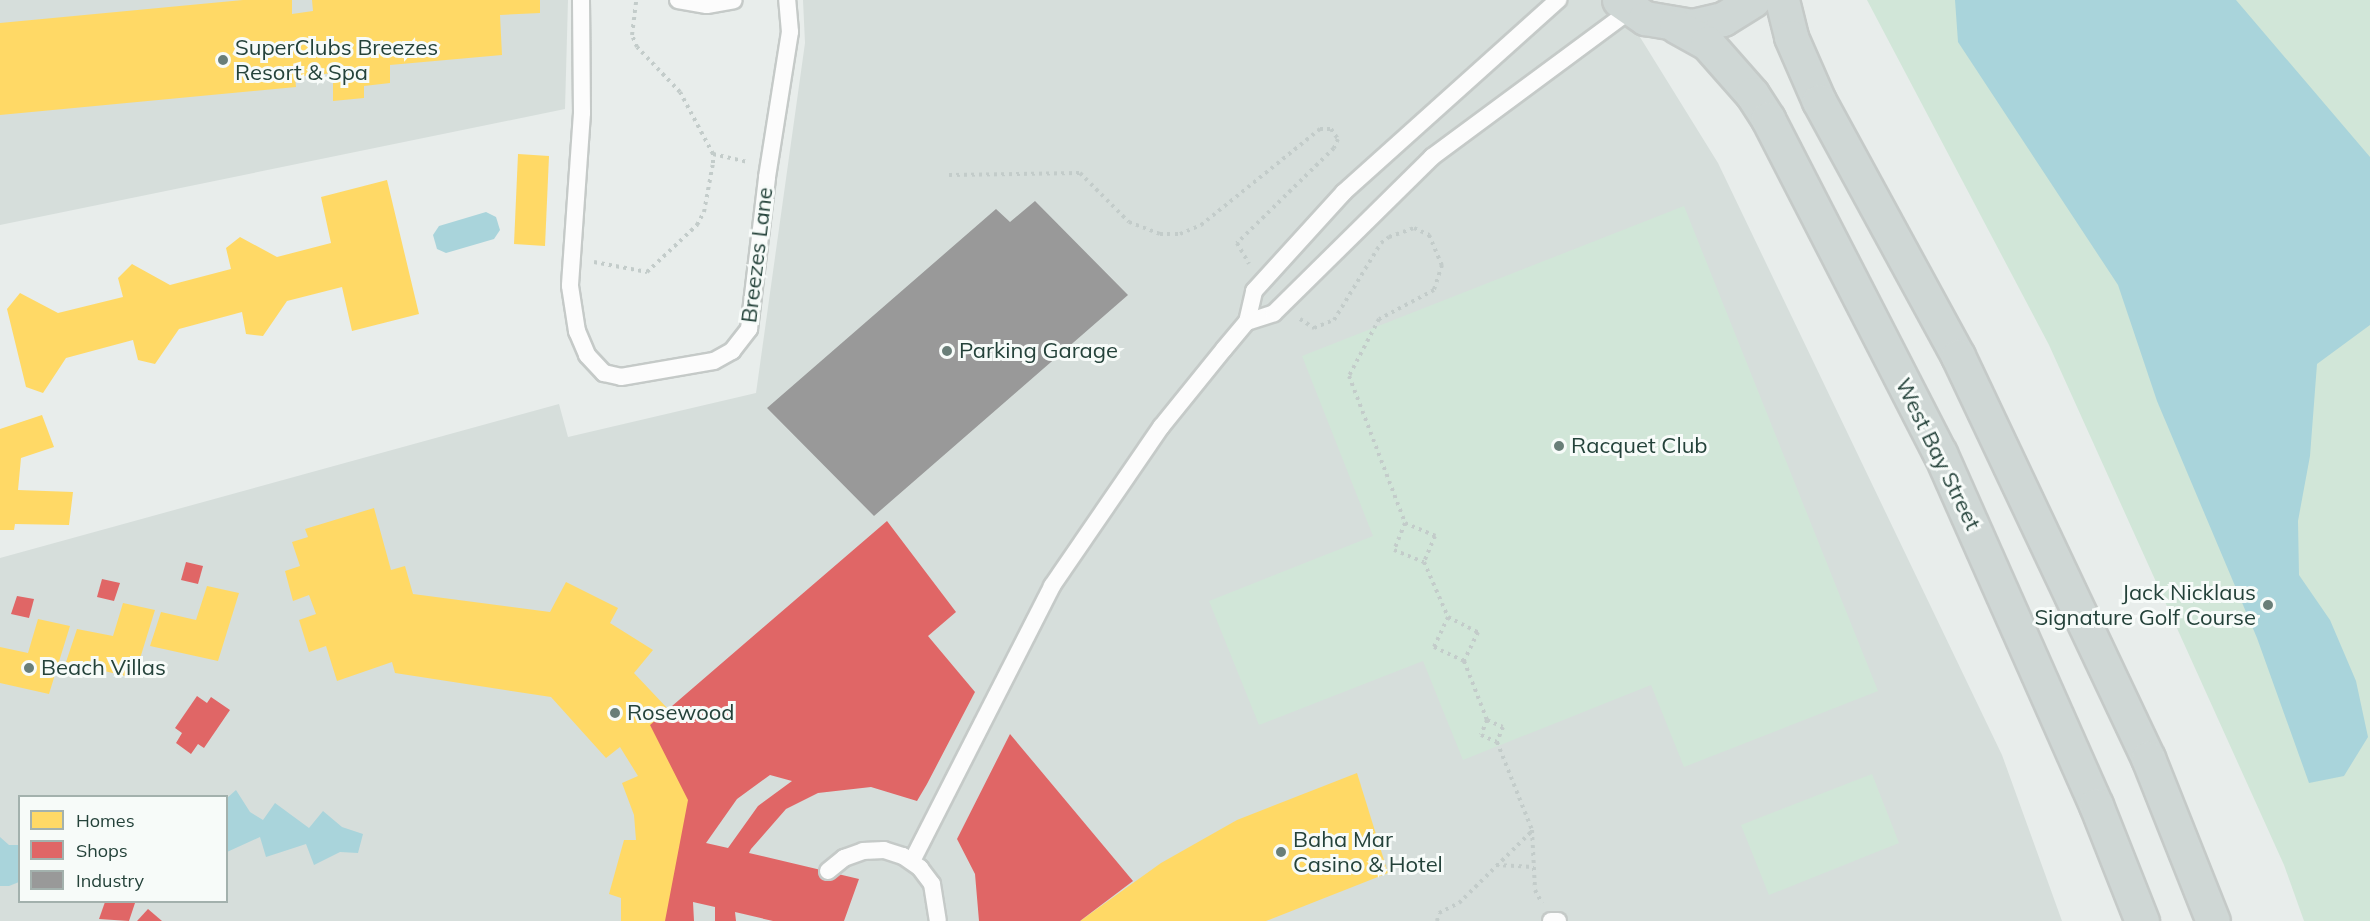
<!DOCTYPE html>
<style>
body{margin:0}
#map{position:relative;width:2370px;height:921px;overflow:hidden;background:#e8edeb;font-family:Mulish,sans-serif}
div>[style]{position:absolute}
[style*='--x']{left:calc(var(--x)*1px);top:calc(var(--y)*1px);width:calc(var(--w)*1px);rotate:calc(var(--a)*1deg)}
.built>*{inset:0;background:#d6dedb}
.green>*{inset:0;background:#d1e6d8}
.water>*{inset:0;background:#a9d4db}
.homes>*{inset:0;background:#ffd966}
.shops>*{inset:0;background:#e06666}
.industry>*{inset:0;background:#999}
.path>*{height:4px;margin-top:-2px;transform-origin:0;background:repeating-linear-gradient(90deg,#c3ccca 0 3px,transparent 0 7.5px)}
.roads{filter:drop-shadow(2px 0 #c5cac8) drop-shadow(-2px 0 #c5cac8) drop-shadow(0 2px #c5cac8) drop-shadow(0 -2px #c5cac8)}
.lane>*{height:16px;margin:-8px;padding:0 8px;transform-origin:8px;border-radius:8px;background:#fcfcfc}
.primary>*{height:33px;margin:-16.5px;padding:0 16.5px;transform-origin:16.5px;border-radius:16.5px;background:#cfd7d5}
.dots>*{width:16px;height:16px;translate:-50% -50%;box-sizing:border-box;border:3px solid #f7fbf9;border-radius:50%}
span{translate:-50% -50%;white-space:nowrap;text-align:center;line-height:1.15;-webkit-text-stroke:6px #f7fbf9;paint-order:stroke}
.poi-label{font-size:22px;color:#24423a}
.left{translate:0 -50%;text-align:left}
.right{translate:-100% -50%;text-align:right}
.street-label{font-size:22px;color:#24423a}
.legend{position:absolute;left:18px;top:795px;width:210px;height:108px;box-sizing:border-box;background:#f7fbf9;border:2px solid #a3b1ad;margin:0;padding:8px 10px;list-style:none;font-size:18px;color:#24423a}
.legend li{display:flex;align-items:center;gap:12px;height:30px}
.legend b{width:30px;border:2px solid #a3b1ad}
</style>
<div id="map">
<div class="built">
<div style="clip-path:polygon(0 0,568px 0,565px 109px,0 225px)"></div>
<div style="clip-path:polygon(evenodd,803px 0,1617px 0,1718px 163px,2002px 755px,2062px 921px,0 921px,0 558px,559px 404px,568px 437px,756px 393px,805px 43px,803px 0,20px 796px,226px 796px,226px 902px,20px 902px,20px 796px)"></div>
</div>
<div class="green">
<div style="clip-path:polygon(1867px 0,2370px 0,2370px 921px,2304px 921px,2284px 865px,2049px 345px)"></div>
<div style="clip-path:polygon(1684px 206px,1878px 691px,1684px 767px,1651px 685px,1463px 760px,1423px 661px,1259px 725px,1209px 601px,1373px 536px,1302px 356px)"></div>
<div style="clip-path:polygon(1872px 774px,1899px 843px,1769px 895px,1741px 825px)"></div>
</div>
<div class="water">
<div style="clip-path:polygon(1955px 0,2236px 0,2370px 157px,2370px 325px,2317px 364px,2310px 456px,2298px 521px,2299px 575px,2330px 620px,2356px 681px,2368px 737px,2344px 776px,2309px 783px,2257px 638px,2157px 401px,2118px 285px,1958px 42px)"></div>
<div style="clip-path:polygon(486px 212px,496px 217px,500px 230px,494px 239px,446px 253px,437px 249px,433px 235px,439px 226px)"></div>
<div style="clip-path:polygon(236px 790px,250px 812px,263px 820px,275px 803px,309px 828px,323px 811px,342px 827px,363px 834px,358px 853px,340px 852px,314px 865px,306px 844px,266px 857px,260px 837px,227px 852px,227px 798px)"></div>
<div style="clip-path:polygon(0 837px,9px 845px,19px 845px,19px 882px,9px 886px,0 886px)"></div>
</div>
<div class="homes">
<div style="clip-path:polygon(243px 0,292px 0,292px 14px,313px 11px,312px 0,540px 0,540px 13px,500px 15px,502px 55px,390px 65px,390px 83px,364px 86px,364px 98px,333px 101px,333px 73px,295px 77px,296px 87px,0 115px,0 23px)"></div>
<div style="clip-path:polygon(518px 154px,549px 156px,545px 246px,514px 244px)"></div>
<div style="clip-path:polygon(387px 180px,419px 314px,352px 331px,342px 287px,287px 301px,263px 336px,246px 334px,242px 312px,179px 329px,155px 364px,138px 360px,133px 340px,66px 358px,43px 393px,26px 387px,7px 309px,20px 293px,58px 313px,123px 297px,118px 278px,132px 264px,170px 285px,231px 269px,226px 248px,240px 237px,277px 257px,331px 243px,321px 197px)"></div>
<div style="clip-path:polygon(42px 415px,54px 447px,21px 458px,18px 490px,73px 492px,69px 525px,15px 524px,14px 530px,0 530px,0 429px)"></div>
<div style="clip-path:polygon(374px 508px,391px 570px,405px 566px,413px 594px,550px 612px,566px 582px,618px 608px,610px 623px,653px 650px,634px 673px,668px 709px,659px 717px,680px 754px,692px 749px,710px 793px,697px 797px,675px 921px,621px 921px,621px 898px,609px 894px,624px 840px,636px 840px,634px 815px,622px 783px,638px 776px,620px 747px,606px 758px,551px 697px,395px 673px,392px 662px,337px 681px,326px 646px,309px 652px,299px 620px,316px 614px,309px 595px,293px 601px,285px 571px,300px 566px,292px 542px,308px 537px,305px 529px)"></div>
<div style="clip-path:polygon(207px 586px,239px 593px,218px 661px,150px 646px,161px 612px,196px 620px)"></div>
<div style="clip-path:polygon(123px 603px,155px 610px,134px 678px,66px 662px,77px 629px,113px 636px)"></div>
<div style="clip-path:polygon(38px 619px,70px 626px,49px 694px,0 683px,0 647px,28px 653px)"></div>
<div style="clip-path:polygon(1357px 773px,1388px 873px,1266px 921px,1080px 921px,1161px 863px,1237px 820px)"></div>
</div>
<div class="shops">
<div style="clip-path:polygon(evenodd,887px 521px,956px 612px,928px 636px,975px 692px,927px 784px,917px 801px,871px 787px,818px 793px,786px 809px,751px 849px,749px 853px,859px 879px,844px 921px,773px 921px,735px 912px,736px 921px,715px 921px,715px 907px,693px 902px,694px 921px,665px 921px,688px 800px,650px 725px,887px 521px,770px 775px,792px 781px,758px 806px,728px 848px,706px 843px,737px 799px,770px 775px)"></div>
<div style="clip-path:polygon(186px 562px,203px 566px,198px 584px,181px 580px)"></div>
<div style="clip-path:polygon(102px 579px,120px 583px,114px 601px,97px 597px)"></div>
<div style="clip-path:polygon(17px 596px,34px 599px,29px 618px,11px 614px)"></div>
<div style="clip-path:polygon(197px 696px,207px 703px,211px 697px,230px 710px,204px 748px,198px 744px,191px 754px,176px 743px,182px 733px,175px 728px)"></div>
<div style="clip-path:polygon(1010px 734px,1133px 881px,1080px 921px,979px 921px,975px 874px,957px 839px)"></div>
<div style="clip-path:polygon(105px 902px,135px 903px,129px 921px,99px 919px)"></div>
<div style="clip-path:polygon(148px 909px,162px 921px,137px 921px)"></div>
</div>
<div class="industry">
<div style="clip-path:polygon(1035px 201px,1128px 295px,874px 516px,767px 408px,996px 209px,1010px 222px)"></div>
</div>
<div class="path">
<div style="--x:713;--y:154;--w:36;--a:13"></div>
<div style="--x:949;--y:175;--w:131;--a:-0.9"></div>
<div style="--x:1080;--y:173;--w:69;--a:45"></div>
<div style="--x:1129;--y:222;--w:33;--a:21"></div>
<div style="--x:1160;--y:234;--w:20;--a:0"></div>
<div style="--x:1180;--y:234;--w:23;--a:-23"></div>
<div style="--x:1201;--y:225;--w:153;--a:-38.9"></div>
<div style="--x:1320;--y:129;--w:11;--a:0"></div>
<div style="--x:1331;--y:129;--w:12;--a:55"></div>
<div style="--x:1338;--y:139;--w:10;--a:114"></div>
<div style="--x:1334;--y:148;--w:136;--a:135.6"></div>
<div style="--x:1237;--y:243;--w:24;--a:60"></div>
<div style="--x:594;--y:262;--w:54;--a:10.7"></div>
<div style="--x:647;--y:272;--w:69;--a:-43.2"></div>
<div style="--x:697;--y:225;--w:15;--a:-62"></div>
<div style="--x:704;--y:212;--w:50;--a:-79.6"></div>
<div style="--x:713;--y:163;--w:9;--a:-90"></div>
<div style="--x:713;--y:154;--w:70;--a:-118"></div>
<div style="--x:680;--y:92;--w:62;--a:-133.7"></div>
<div style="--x:637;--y:47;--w:13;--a:-113"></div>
<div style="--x:632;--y:35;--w:35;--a:-83"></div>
<div style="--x:1300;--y:319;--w:17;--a:33"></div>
<div style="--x:1314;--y:328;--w:22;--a:-22"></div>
<div style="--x:1334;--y:320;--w:90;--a:-58.6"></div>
<div style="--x:1381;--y:243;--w:10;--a:-37"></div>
<div style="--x:1389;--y:237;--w:27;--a:-20"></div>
<div style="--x:1414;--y:228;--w:17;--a:25"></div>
<div style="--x:1429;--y:235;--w:33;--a:67"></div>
<div style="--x:1442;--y:265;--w:26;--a:108"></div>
<div style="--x:1434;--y:290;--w:62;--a:152.2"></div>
<div style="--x:1379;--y:319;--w:64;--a:117.8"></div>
<div style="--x:1349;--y:376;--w:157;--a:69.1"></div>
<div style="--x:1405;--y:523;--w:29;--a:112"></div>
<div style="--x:1394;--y:550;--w:32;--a:22"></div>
<div style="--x:1424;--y:562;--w:60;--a:66.4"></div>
<div style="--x:1448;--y:617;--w:34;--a:27"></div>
<div style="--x:1478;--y:632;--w:32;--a:116"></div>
<div style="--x:1405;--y:523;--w:33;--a:23"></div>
<div style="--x:1435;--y:536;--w:28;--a:113"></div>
<div style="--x:1448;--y:617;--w:33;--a:115"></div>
<div style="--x:1434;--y:647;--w:33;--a:25"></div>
<div style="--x:1464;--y:661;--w:63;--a:68.7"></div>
<div style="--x:1487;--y:720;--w:16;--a:112"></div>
<div style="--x:1481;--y:735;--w:17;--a:24"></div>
<div style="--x:1487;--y:720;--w:17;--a:24"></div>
<div style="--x:1503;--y:727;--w:16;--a:112"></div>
<div style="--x:1497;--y:742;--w:95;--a:68.3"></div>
<div style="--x:1532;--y:830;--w:60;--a:87.1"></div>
<div style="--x:1535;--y:890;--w:15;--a:62"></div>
<div style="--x:1496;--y:865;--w:38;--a:3"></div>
<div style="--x:1437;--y:921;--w:8;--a:-76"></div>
<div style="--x:1439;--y:913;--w:22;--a:-27"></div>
<div style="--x:1459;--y:903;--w:103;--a:-44.6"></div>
</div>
<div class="roads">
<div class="lane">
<div style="--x:581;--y:0;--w:113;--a:89.5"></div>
<div style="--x:582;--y:113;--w:173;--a:94"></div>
<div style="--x:570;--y:286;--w:46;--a:81.2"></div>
<div style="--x:577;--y:331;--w:26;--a:67"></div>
<div style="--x:587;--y:355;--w:25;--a:47"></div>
<div style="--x:604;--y:373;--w:17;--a:13"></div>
<div style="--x:621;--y:377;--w:94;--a:-9.8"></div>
<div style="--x:714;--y:361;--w:21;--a:-29"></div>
<div style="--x:732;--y:351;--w:28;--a:-52"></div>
<div style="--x:749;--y:329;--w:153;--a:-83.2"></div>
<div style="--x:767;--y:177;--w:147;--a:-81"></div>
<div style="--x:790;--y:32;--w:32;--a:-95"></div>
<div style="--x:678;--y:0;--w:29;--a:10"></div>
<div style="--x:707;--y:5;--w:27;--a:-10"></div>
<div style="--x:1247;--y:322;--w:32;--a:-77"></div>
<div style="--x:1254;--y:291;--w:134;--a:-47.7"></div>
<div style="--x:1344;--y:192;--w:288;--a:-41.9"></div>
<div style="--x:912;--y:861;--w:309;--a:-63"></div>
<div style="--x:1052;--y:586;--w:193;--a:-55.6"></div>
<div style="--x:1161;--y:427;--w:100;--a:-51.1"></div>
<div style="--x:1224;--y:349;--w:35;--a:-50"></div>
<div style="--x:1247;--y:322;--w:28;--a:-18"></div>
<div style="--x:1274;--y:313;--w:222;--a:-44.6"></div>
<div style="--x:1432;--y:157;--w:249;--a:-36.5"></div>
<div style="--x:828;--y:871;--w:21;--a:-39"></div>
<div style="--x:844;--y:858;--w:20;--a:-20"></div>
<div style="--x:863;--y:851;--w:21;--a:-3"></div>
<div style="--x:884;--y:850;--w:20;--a:18"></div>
<div style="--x:903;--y:856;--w:21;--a:35"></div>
<div style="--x:920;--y:868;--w:20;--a:53"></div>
<div style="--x:932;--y:884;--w:37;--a:81"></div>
<div style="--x:1551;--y:921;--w:7;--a:0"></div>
</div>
<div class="primary">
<div style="--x:1619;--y:0;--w:32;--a:35"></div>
<div style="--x:1645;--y:18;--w:48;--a:9.7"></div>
<div style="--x:1692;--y:26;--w:32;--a:-13"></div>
<div style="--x:1723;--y:19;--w:36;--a:-32"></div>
<div style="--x:1782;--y:0;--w:38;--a:76"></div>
<div style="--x:1791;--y:37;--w:70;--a:66.4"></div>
<div style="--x:1819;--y:101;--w:290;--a:61.4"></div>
<div style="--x:1958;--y:356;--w:445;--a:64.7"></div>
<div style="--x:2148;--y:758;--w:175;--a:68.3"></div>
<div style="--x:1676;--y:26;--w:35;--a:29"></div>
<div style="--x:1707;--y:43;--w:68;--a:48.6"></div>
<div style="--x:1752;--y:94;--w:30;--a:57"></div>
<div style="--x:1768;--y:119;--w:376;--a:62.8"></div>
<div style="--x:1940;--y:453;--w:385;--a:66.1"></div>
<div style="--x:2096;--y:805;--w:125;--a:68.4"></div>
</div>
</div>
<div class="dots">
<div style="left:223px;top:60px;background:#697e78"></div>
<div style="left:947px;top:351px;background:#697e78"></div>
<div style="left:1559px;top:446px;background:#697e78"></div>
<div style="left:2268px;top:605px;background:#697e78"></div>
<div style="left:29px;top:668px;background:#697e78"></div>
<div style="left:615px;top:713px;background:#697e78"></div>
<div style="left:1281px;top:852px;background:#697e78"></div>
</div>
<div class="poi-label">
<span class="left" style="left:235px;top:60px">SuperClubs Breezes<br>Resort &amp; Spa</span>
<span class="left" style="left:959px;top:351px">Parking Garage</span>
<span class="left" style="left:1571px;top:446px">Racquet Club</span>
<span class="right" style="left:2256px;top:605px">Jack Nicklaus<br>Signature Golf Course</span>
<span class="left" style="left:41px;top:668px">Beach Villas</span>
<span class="left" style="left:627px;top:713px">Rosewood</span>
<span class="left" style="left:1293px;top:852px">Baha Mar<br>Casino &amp; Hotel</span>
</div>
<div class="street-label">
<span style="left:757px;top:255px;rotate:-83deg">Breezes Lane</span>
<span style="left:1938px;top:454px;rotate:64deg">West Bay Street</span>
</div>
<ul class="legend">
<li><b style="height:16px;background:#ffd966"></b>Homes</li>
<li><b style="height:16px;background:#e06666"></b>Shops</li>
<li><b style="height:16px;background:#999"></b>Industry</li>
</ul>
</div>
